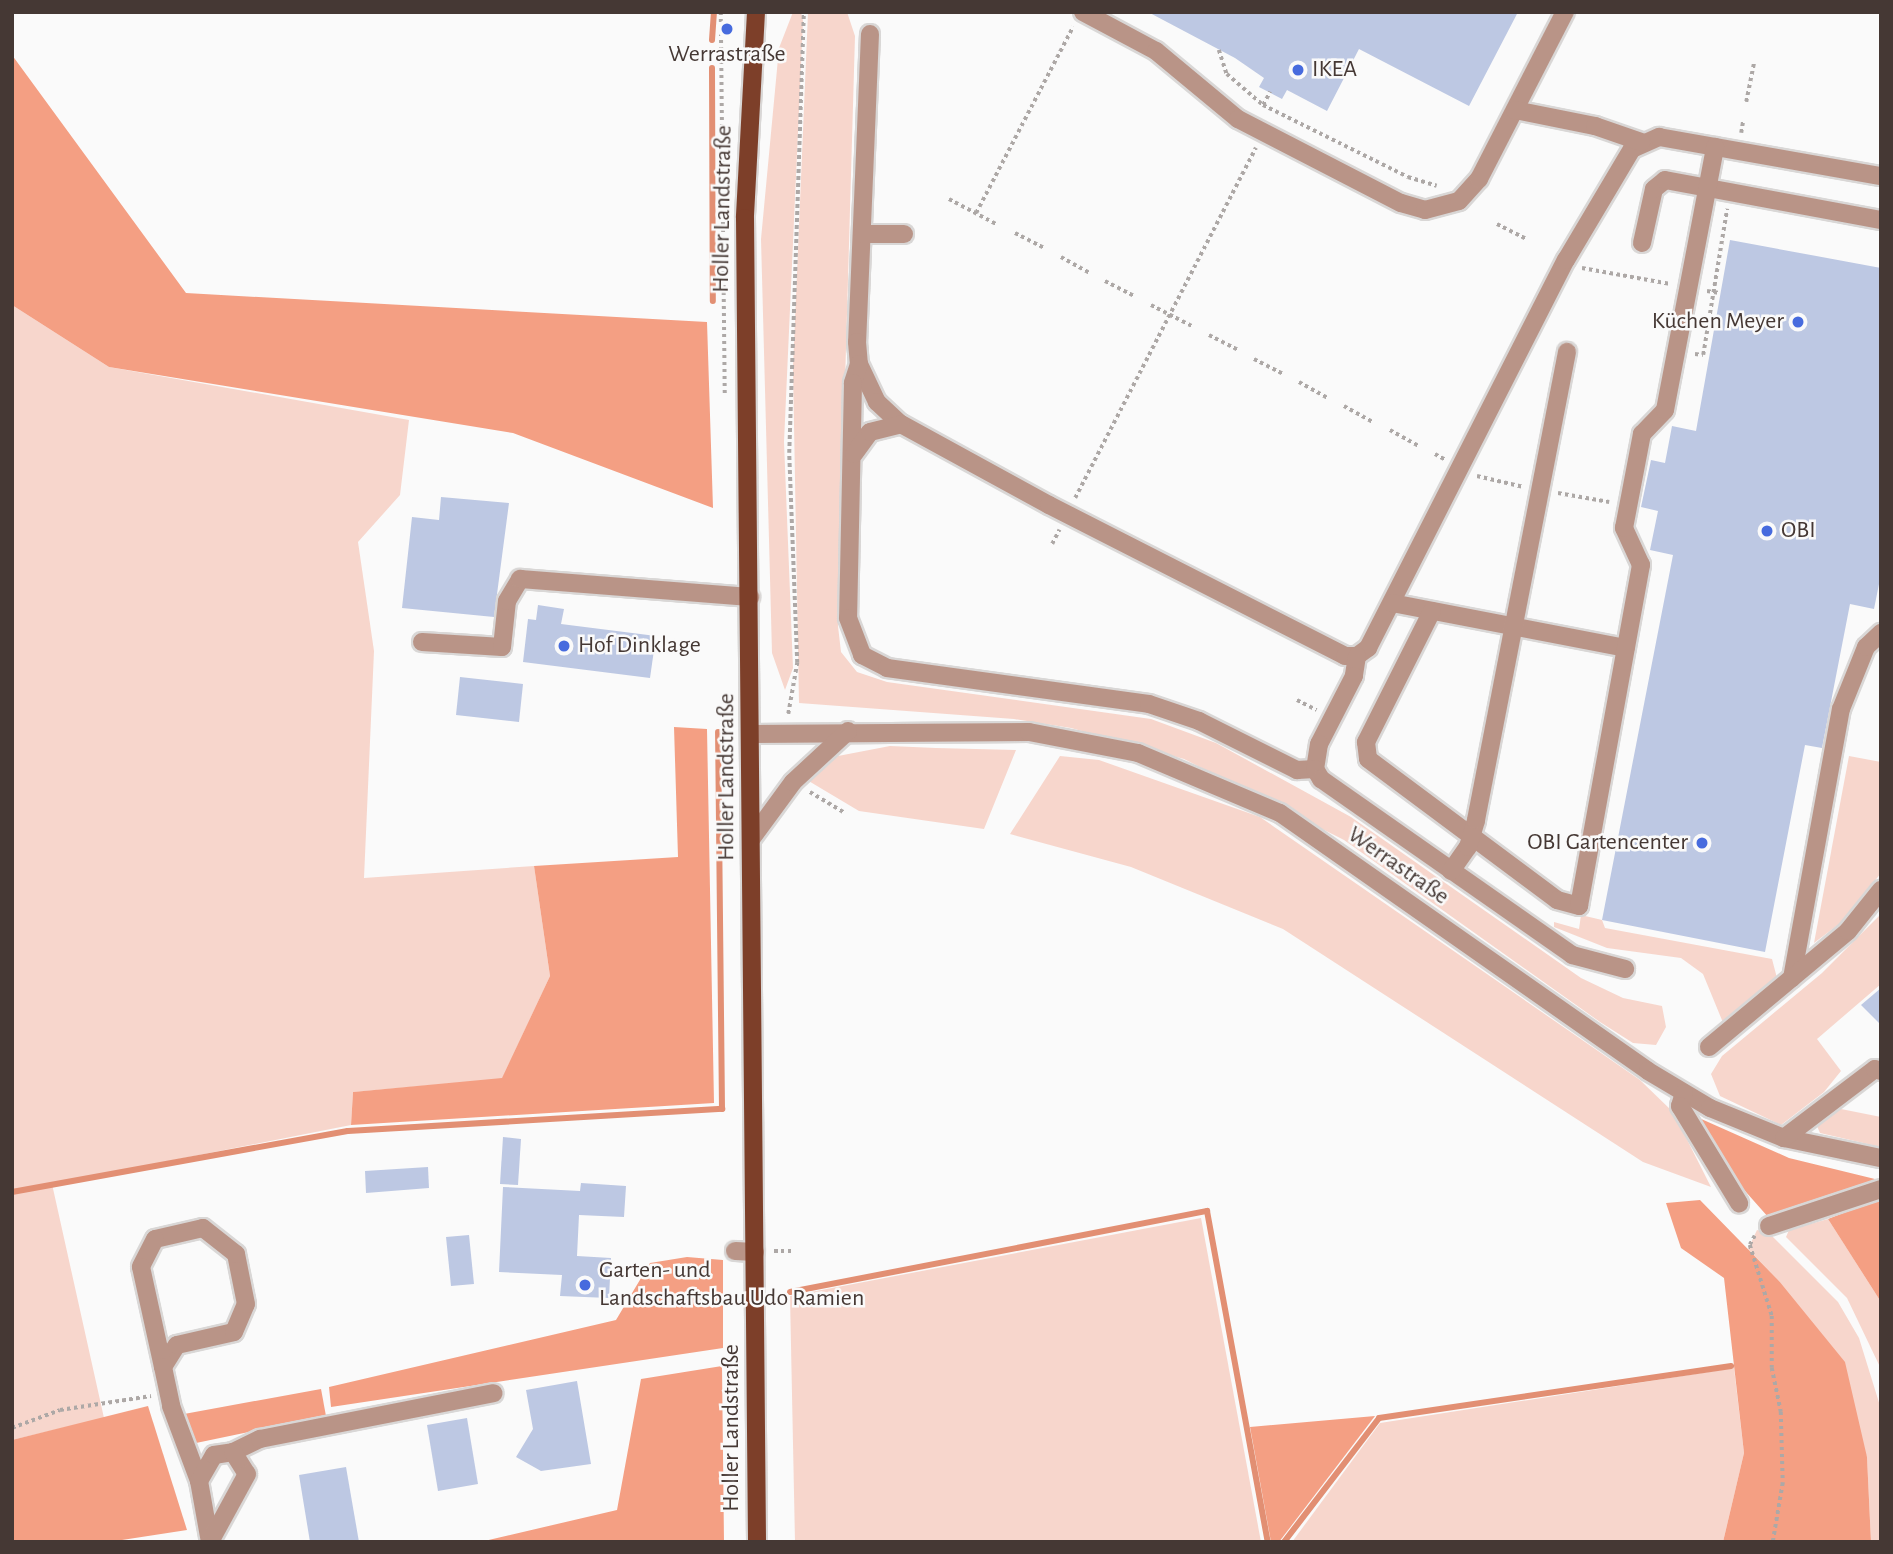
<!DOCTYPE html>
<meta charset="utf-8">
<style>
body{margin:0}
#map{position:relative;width:1893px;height:1554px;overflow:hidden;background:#fafafa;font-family:"Alegreya Sans",sans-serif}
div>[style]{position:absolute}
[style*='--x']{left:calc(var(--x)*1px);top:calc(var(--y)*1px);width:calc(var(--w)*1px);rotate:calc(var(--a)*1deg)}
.green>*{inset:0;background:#f7d6cc}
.forest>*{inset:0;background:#f49f83}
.stream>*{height:6px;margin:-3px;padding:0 3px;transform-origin:3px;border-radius:3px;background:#e28f73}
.building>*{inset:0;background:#bdc8e3}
.path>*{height:3.5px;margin-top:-1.75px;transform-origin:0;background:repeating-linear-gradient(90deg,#ada8a6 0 3.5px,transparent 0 7px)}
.roads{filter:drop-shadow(2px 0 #d9d7d6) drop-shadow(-2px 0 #d9d7d6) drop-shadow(0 2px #d9d7d6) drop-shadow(0 -2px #d9d7d6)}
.minor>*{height:18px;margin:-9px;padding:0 9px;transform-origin:9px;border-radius:9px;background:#b99487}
.major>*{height:18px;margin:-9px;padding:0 9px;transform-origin:9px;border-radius:9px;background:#7d3f29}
.dots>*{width:19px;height:19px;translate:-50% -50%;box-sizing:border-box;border:4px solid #fafafa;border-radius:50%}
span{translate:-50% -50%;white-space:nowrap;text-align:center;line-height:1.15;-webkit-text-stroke:5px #fafafa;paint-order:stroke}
.poi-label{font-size:24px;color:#453834}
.left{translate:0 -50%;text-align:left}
.right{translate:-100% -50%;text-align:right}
.street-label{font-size:24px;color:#453834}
.frame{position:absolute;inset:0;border:14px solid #453834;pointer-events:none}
</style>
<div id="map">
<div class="green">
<div style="clip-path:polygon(793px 12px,801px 12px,803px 21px,784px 442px,793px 668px,785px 690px,772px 653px,761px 239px,779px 48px)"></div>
<div style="clip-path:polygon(808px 12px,847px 12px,855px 36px,838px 626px,841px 652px,857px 672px,887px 682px,1151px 719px,1216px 743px,1351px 817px,1581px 978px,1623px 998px,1662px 1006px,1666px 1027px,1656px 1045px,1633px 1043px,1600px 1022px,1344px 840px,1184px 759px,1071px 728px,1014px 719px,799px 703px,793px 368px)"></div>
<div style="clip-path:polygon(12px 305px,109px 367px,409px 420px,400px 495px,358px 542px,374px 651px,364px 878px,534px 866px,550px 976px,502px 1079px,353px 1092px,351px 1125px,52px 1184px,104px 1418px,12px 1440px)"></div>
<div style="clip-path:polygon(890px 746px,936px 748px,1016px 750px,984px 829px,859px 811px,807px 780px,838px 756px)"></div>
<div style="clip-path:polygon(1060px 756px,1099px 760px,1260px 817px,1640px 1080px,1673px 1112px,1711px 1187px,1643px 1162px,1283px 929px,1131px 867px,1010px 834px)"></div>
<div style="clip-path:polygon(1849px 756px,1881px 762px,1881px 873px,1843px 921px,1814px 943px)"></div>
<div style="clip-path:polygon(1881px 914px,1881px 984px,1817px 1039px,1841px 1071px,1824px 1092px,1781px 1125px,1720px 1096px,1711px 1074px,1722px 1056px,1822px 973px)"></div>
<div style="clip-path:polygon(1581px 915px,1602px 920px,1605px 928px,1772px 959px,1777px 978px,1724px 1025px,1703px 974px,1681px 958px,1607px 948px,1554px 927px,1554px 922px,1579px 929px)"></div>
<div style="clip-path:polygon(1841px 1109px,1881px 1117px,1881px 1147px,1820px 1133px,1817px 1126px)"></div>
<div style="clip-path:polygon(1201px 1218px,1261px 1542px,795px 1542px,790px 1296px)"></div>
<div style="clip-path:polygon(1828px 1219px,1881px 1302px,1881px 1369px,1847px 1298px,1786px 1237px,1789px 1230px)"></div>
<div style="clip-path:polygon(1757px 1230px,1769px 1233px,1838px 1302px,1859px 1338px,1881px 1409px,1881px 1542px,1871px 1542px,1867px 1457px,1779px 1281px,1748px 1249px)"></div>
<div style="clip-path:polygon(1734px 1368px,1744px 1453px,1723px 1542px,1292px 1542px,1380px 1423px)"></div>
</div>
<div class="forest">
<div style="clip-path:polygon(12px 55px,186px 293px,707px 322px,713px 508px,513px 433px,109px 367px,12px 305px)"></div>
<div style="clip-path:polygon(674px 727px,707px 729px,714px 1103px,351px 1125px,353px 1092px,502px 1078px,550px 976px,534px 866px,678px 857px)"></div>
<div style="clip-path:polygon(1699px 1118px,1789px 1158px,1879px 1180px,1769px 1218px,1738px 1183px)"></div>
<div style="clip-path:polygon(1881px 1198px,1881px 1302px,1828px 1219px)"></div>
<div style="clip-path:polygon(1700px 1200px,1779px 1281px,1845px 1362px,1867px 1457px,1871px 1542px,1723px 1542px,1744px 1453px,1724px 1278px,1681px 1248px,1666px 1203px)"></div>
<div style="clip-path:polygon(687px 1257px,723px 1260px,723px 1348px,331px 1407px,329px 1387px,616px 1320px,650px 1263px)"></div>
<div style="clip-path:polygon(722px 1366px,724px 1542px,480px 1542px,617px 1510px,641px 1379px)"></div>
<div style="clip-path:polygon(321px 1389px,326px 1416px,196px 1443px,184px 1414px)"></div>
<div style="clip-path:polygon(148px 1406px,187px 1530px,109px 1542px,12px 1542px,12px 1440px)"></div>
<div style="clip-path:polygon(1375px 1416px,1279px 1542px,1271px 1542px,1250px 1427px)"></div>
</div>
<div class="stream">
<div style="--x:712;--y:40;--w:28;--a:-86"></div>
<div style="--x:712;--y:68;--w:233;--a:89.8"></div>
<div style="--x:12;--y:1192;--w:341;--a:-10.3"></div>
<div style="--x:348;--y:1131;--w:375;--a:-3.4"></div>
<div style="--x:722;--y:1109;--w:377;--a:-90.6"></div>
<div style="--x:790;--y:1292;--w:425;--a:-11"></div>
<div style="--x:1207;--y:1211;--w:337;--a:79.6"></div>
<div style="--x:1284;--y:1542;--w:156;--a:-52.5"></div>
<div style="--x:1379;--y:1418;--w:356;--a:-8.4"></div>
</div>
<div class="building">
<div style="clip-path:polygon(1148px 12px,1518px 12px,1469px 106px,1359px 49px,1327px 111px,1287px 90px,1282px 99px,1259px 87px,1264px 78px,1235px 58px)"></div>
<div style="clip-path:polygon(1730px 240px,1881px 268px,1881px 574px,1874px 609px,1850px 604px,1822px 748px,1805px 745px,1765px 952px,1602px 920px,1673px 555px,1650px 550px,1658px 511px,1641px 507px,1651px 460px,1665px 463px,1672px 426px,1696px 431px)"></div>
<div style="clip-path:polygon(441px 497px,509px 503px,494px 617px,402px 608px,412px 517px,439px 520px)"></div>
<div style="clip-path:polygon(538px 605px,564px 609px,561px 624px,656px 636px,650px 678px,523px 662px,528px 619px,536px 620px)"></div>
<div style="clip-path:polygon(460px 677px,523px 684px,519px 722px,456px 715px)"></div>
<div style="clip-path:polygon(1881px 988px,1881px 1025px,1861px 1005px)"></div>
<div style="clip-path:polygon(503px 1137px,521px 1139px,518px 1185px,500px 1184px)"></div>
<div style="clip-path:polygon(428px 1167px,429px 1188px,366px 1193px,365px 1171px)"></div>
<div style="clip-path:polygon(581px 1183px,626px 1186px,624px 1217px,579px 1215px,577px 1256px,611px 1258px,609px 1298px,560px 1296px,562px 1275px,499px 1272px,503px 1187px,580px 1191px)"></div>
<div style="clip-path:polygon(469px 1235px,474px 1284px,451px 1286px,446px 1237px)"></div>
<div style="clip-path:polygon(577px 1381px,591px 1464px,541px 1471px,516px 1457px,533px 1429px,526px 1390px)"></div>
<div style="clip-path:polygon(467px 1418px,478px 1484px,438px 1491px,427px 1425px)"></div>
<div style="clip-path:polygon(346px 1467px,359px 1542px,310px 1542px,299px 1475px)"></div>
</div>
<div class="path">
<div style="--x:721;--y:12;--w:383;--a:89.4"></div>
<div style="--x:1219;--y:50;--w:25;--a:72"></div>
<div style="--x:1227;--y:74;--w:48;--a:40.7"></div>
<div style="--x:1263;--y:105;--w:162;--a:26.4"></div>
<div style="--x:1408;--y:177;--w:30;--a:17"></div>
<div style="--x:1746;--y:102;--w:41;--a:-78.7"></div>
<div style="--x:1263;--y:105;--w:15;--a:-62"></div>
<div style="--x:1741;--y:133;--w:12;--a:-81"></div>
<div style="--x:949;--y:199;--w:55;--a:28"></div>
<div style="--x:976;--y:213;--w:210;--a:-62.5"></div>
<div style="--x:1497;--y:224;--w:33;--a:27"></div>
<div style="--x:1015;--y:233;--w:33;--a:27"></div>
<div style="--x:1061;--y:257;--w:33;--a:29"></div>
<div style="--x:1582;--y:268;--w:90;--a:10.2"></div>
<div style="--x:1105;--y:281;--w:34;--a:27"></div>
<div style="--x:1707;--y:291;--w:13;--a:9"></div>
<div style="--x:1151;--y:305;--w:46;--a:27.1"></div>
<div style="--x:1209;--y:335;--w:33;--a:27"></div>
<div style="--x:1695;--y:354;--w:8;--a:7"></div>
<div style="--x:1703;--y:355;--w:148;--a:-80.7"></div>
<div style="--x:1254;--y:359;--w:33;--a:27"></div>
<div style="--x:1299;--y:382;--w:33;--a:29"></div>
<div style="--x:1344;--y:406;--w:33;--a:29"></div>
<div style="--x:1390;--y:430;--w:33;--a:29"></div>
<div style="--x:1435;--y:454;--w:13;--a:29"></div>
<div style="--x:1477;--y:476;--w:48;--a:13.2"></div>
<div style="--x:1558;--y:493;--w:52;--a:10"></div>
<div style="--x:1075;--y:498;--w:394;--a:-62.7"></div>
<div style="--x:1052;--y:544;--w:16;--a:-63"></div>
<div style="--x:1297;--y:700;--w:22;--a:27"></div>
<div style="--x:788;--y:714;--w:52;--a:-80"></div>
<div style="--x:797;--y:663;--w:210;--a:-92.2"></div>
<div style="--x:789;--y:453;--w:441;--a:-88.1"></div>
<div style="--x:810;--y:792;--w:39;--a:31"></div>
<div style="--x:1755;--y:1236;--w:10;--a:119"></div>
<div style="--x:1750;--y:1245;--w:74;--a:72.8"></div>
<div style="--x:1772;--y:1316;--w:52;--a:90"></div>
<div style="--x:1772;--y:1368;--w:45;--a:78.4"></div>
<div style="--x:1781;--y:1412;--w:71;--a:88.4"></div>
<div style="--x:1783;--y:1483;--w:60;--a:99.6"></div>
<div style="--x:774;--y:1251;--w:18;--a:0"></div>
<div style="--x:12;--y:1428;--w:51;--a:-20.6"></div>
<div style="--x:60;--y:1410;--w:92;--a:-8.7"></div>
</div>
<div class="roads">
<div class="minor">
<div style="--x:1083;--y:12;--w:83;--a:28.1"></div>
<div style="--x:1156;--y:51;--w:107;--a:39.7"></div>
<div style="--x:1238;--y:119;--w:183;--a:27.3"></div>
<div style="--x:1401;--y:203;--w:25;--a:16"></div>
<div style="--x:1425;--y:210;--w:35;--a:-15"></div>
<div style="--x:1459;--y:201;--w:30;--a:-48"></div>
<div style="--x:1479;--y:179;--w:188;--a:-62.8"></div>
<div style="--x:870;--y:34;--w:308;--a:92.4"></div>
<div style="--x:857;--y:342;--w:22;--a:85"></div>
<div style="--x:859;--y:364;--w:42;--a:64.7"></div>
<div style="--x:877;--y:402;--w:33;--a:43"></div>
<div style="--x:901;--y:424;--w:169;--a:28.7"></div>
<div style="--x:1049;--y:505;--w:332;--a:27"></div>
<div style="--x:1345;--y:656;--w:12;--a:0"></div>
<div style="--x:1357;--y:656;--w:14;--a:-36"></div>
<div style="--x:1368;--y:648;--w:436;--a:-63"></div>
<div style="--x:1566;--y:260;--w:129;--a:-59.3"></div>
<div style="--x:1632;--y:149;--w:30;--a:-24"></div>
<div style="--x:1659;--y:137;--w:225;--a:10"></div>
<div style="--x:1515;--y:110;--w:82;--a:11.3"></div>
<div style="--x:1595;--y:126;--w:49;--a:19.2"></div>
<div style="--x:863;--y:234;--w:41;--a:0"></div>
<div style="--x:1642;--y:243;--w:55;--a:-77.5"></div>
<div style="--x:1654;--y:189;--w:14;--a:-39"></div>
<div style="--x:1665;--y:180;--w:220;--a:10.5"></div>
<div style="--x:859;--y:364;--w:20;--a:108"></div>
<div style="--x:853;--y:383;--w:235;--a:91.2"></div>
<div style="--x:848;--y:618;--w:40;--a:69"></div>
<div style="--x:862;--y:655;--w:28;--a:27"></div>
<div style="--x:887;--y:668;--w:264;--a:7.8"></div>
<div style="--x:1149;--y:704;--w:53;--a:18.8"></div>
<div style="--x:1199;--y:721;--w:110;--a:26.6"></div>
<div style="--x:1297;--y:770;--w:18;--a:-3"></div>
<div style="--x:854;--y:454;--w:27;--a:-54"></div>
<div style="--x:870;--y:432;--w:32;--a:-14"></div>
<div style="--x:1392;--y:603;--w:238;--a:10.9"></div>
<div style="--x:1432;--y:611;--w:147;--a:116.7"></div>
<div style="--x:1366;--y:742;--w:17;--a:83"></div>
<div style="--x:1368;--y:759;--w:236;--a:36.7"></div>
<div style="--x:1557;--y:900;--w:23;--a:15"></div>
<div style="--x:1579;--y:906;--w:347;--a:-79.7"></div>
<div style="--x:1641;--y:565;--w:41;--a:-114.7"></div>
<div style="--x:1624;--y:528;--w:96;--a:-79.2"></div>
<div style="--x:1642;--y:434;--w:33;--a:-46"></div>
<div style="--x:1665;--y:410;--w:268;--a:-79.2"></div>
<div style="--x:422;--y:642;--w:80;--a:3.6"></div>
<div style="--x:502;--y:647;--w:46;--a:-83.8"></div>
<div style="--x:507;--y:601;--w:26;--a:-59"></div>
<div style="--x:520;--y:579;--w:231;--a:4.5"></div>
<div style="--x:1357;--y:656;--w:20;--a:99"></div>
<div style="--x:1354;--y:676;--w:76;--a:117.2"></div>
<div style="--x:1319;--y:744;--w:25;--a:99"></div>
<div style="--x:1315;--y:769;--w:12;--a:59"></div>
<div style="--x:1321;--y:779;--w:307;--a:35"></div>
<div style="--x:1572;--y:955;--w:55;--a:14.8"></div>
<div style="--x:752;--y:734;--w:277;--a:-0.4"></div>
<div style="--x:1029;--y:732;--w:111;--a:10.9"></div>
<div style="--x:1138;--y:753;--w:154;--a:22.9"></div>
<div style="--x:1280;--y:813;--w:449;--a:35"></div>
<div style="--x:1648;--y:1071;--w:72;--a:30.8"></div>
<div style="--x:1710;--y:1108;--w:80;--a:22.1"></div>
<div style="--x:1784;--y:1138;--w:99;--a:11.7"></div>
<div style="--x:752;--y:838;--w:69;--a:-53.8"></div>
<div style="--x:793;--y:782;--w:75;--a:-42.8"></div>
<div style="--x:1451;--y:871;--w:29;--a:-55"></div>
<div style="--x:1468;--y:847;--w:28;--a:-73"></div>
<div style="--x:1476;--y:820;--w:477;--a:-79"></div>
<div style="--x:1792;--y:978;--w:273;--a:-79.7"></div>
<div style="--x:1841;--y:709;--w:67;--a:-68"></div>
<div style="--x:1866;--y:647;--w:21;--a:-43"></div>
<div style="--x:1709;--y:1047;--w:181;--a:-39.8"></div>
<div style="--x:1848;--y:931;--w:53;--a:-51.2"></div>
<div style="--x:1684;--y:1093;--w:14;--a:107"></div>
<div style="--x:1680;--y:1106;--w:114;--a:58.7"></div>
<div style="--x:1784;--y:1138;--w:114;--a:-37.2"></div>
<div style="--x:1875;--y:1069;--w:6;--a:18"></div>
<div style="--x:1769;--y:1226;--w:118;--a:-18.3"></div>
<div style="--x:735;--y:1251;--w:20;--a:3"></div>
<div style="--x:163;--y:1367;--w:26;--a:-58"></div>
<div style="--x:177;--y:1345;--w:58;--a:-12.8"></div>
<div style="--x:234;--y:1332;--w:30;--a:-67"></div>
<div style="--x:246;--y:1304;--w:51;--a:-101.3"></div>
<div style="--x:236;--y:1254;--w:42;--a:-141.8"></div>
<div style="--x:203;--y:1228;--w:49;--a:167.1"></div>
<div style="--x:155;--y:1239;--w:31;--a:117"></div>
<div style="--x:141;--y:1267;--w:102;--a:77.6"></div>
<div style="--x:163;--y:1367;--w:40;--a:78"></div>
<div style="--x:171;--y:1406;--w:80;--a:69.5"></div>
<div style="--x:199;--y:1481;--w:62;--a:79.8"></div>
<div style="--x:233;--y:1452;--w:30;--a:-26"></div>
<div style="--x:260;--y:1439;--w:238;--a:-11.1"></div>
<div style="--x:199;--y:1481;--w:30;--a:-60"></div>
<div style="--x:214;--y:1455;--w:19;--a:-9"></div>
<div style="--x:233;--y:1452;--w:26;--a:58"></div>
<div style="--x:247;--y:1474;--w:77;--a:118.6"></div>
</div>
<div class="major">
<div style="--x:756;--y:12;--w:206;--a:93.1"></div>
<div style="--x:745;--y:218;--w:1324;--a:89.48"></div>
</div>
</div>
<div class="dots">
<div style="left:727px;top:29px;background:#476bde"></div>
<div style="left:1298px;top:70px;background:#476bde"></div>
<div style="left:1798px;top:322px;background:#476bde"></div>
<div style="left:1767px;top:531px;background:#476bde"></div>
<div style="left:564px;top:646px;background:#476bde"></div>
<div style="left:1702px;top:843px;background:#476bde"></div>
<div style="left:585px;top:1285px;background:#476bde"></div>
</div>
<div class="poi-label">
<span style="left:727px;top:55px">Werrastraße</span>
<span class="left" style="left:1312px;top:70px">IKEA</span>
<span class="right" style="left:1784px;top:322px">Küchen Meyer</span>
<span class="left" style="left:1781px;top:531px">OBI</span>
<span class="left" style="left:578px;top:646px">Hof Dinklage</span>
<span class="right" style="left:1688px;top:843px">OBI Gartencenter</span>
<span class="left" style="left:599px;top:1285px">Garten- und<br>Landschaftsbau Udo Ramien</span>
</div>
<div class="street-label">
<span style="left:723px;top:209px;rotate:-89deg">Holler Landstraße</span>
<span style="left:727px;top:777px;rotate:-90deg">Holler Landstraße</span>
<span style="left:1398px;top:866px;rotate:35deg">Werrastraße</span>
<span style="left:732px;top:1428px;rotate:-90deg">Holler Landstraße</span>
</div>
<div class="frame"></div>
</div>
